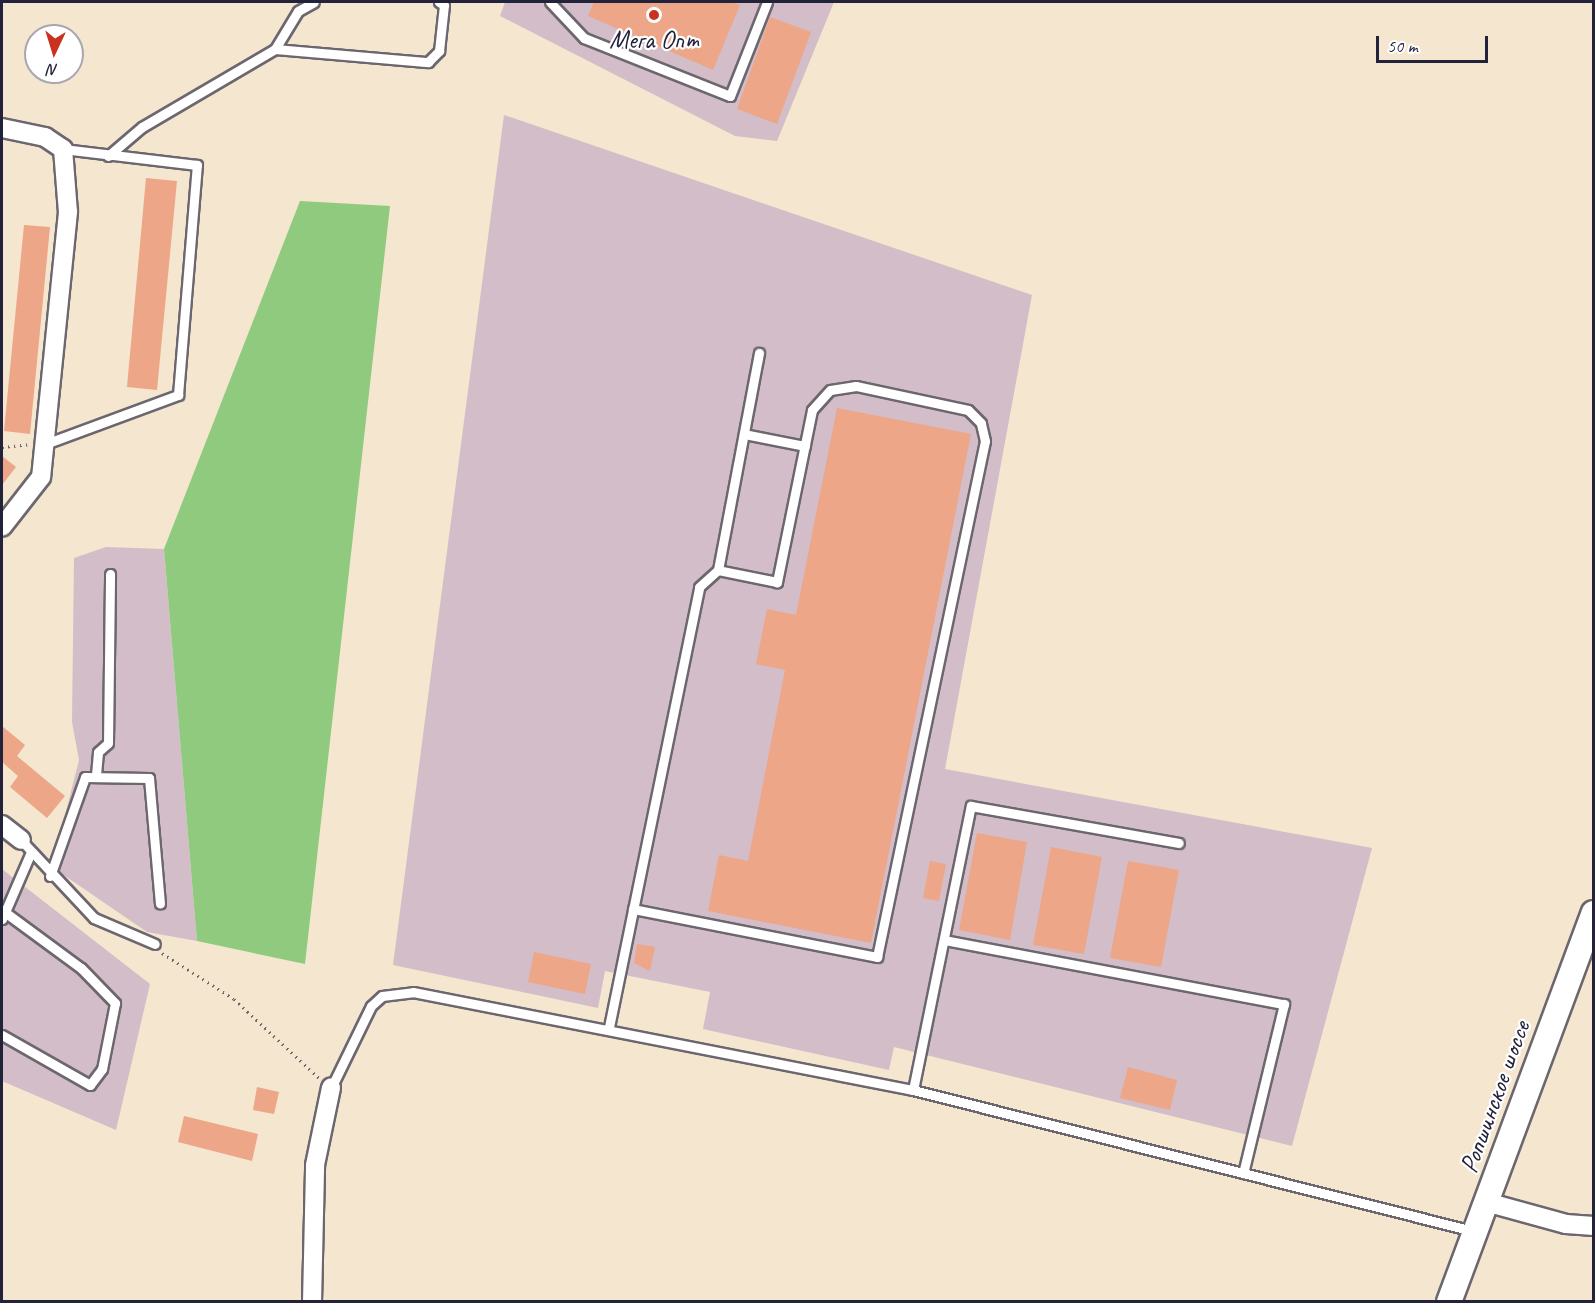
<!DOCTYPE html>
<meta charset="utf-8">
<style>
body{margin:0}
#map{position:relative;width:1595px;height:1303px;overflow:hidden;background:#f4e6cf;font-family:Caveat,sans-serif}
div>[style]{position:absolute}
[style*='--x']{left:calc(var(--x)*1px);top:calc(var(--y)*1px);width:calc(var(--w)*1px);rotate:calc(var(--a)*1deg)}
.industrial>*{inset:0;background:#d2bdc8}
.green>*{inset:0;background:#90ca7e}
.building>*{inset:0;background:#eda688}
.path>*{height:3px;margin-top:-1.5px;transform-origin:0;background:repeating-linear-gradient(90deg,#6c676f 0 1.5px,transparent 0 6px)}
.roads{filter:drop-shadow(2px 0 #6c676f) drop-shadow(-2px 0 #6c676f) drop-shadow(0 2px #6c676f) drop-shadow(0 -2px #6c676f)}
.lane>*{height:9px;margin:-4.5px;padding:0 4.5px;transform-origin:4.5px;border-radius:4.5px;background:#fff}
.street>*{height:18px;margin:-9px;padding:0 9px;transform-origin:9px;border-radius:9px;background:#fff}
.secondary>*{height:24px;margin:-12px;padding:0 12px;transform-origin:12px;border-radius:12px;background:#fff}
.dots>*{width:16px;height:16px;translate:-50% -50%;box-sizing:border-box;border:3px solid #fff;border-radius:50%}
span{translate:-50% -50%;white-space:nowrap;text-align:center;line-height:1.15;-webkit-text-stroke:4.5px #fff;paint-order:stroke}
.poi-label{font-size:26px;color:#22223b}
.street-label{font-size:26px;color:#22223b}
.frame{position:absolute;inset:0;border:3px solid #22223b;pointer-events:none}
.north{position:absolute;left:24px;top:24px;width:60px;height:60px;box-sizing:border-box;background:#fff;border:2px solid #a7a7b1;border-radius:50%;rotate:184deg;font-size:16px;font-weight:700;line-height:24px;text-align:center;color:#22223b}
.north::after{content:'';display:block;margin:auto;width:21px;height:27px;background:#c8321e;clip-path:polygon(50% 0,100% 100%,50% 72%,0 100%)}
.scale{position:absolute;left:1376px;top:36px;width:112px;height:27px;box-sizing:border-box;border:3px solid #22223b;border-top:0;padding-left:8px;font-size:18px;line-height:21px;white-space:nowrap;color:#22223b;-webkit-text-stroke:4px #fff;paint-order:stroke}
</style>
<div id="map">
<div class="industrial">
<div style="clip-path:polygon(505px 2px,834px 2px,777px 141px,735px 136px,500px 16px)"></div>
<div style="clip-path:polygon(504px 115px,1032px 295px,945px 769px,1372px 848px,1292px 1146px,894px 1047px,889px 1070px,703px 1029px,710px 992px,605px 971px,598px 1008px,393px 965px)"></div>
<div style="clip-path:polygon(106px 547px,164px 549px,197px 941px,147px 932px,52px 867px,79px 760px,72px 722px,74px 558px)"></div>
<div style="clip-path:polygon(2px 869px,150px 984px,116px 1130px,2px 1081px)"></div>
</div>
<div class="green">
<div style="clip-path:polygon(300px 201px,390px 206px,305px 964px,197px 941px,164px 549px)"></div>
</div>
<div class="building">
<div style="clip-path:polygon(594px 2px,731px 2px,740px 5px,713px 70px,588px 16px)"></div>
<div style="clip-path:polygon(770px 17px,811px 32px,777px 124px,737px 109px)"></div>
<div style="clip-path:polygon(146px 178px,177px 181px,157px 390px,127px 387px)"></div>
<div style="clip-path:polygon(24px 225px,50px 227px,30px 434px,4px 431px)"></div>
<div style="clip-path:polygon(837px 408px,971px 434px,871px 943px,708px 911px,719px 855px,748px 861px,785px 670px,756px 664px,767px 609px,796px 615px)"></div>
<div style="clip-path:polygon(2px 456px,16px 467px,2px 485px)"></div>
<div style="clip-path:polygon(2px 726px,25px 745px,17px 756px,65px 796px,47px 818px,10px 787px,18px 776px,2px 762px)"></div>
<div style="clip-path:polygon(977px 833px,1027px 842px,1010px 940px,959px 930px)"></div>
<div style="clip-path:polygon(1051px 847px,1102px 857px,1084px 954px,1033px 945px)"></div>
<div style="clip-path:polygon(930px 861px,946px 864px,939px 901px,923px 898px)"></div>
<div style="clip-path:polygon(1128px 861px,1179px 870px,1161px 967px,1110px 958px)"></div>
<div style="clip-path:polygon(637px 944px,655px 947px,650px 971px,634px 963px)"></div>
<div style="clip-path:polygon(534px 952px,591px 964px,585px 994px,528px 982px)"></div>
<div style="clip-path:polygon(1128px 1067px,1177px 1080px,1170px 1110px,1120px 1098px)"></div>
<div style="clip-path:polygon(257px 1087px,279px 1092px,274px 1114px,253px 1110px)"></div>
<div style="clip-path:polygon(184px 1116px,258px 1134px,252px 1161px,178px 1142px)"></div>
</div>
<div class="path">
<div style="--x:2;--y:447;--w:27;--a:-6"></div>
<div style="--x:162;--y:953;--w:85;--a:32.6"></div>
<div style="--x:234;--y:999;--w:117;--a:42.9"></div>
</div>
<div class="roads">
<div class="lane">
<div style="--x:550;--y:2;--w:50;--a:46.6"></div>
<div style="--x:584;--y:38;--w:157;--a:21.7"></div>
<div style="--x:730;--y:96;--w:101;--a:-68.5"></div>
<div style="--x:275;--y:49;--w:44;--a:-58.8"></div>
<div style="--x:298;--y:11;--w:18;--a:-29"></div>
<div style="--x:108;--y:156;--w:45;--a:-40.5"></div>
<div style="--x:142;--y:127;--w:154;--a:-30.4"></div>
<div style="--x:275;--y:49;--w:154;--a:4.9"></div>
<div style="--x:428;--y:62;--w:16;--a:-45"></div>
<div style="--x:439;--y:51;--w:46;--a:-83.8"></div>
<div style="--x:444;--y:5;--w:6;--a:-149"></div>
<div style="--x:744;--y:434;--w:62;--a:11.1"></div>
<div style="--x:48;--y:443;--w:139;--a:-20.3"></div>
<div style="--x:178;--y:395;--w:231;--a:-85.3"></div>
<div style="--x:197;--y:165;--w:135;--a:-173.2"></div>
<div style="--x:96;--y:775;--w:23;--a:-85"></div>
<div style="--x:98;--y:752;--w:13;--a:-42"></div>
<div style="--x:108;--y:743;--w:169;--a:-89.3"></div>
<div style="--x:21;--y:840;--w:107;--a:46.9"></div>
<div style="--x:94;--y:918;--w:66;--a:23.1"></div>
<div style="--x:50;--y:876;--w:105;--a:-70.5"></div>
<div style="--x:85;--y:777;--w:64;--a:0.9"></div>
<div style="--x:149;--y:778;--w:126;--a:85"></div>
<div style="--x:633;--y:909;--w:249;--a:11.1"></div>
<div style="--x:877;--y:957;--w:527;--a:-78.18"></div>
<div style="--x:985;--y:441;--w:18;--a:-103"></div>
<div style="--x:981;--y:423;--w:18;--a:-135"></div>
<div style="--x:968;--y:410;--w:115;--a:-167.9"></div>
<div style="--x:856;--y:386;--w:26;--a:171"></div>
<div style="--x:830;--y:390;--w:27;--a:132"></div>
<div style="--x:812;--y:410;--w:176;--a:101.5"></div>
<div style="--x:777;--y:582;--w:60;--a:-168.5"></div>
<div style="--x:2;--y:910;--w:98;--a:36.3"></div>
<div style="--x:81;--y:968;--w:49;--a:45.8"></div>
<div style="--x:115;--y:1003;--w:67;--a:101.1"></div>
<div style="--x:102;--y:1069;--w:20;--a:127"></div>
<div style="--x:90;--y:1085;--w:101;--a:-150.4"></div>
<div style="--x:2;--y:919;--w:73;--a:-66.6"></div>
<div style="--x:944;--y:940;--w:346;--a:10.7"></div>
<div style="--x:1284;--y:1004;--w:174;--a:103.6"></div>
<div style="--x:609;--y:1027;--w:449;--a:-78.4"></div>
<div style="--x:699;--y:587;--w:25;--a:-42"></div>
<div style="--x:718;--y:570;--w:221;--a:-79.3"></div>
<div style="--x:331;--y:1088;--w:91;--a:-64"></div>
<div style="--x:371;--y:1006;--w:15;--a:-42"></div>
<div style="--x:382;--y:996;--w:31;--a:-7"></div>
<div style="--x:413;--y:992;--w:510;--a:11.09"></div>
<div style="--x:913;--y:1090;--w:577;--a:14.13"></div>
<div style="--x:913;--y:1090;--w:290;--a:-78.5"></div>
<div style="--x:971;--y:806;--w:211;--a:10.1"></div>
</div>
<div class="street">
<div style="--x:2;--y:128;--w:44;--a:11.8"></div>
<div style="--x:45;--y:137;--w:22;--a:34"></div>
<div style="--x:63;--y:149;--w:63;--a:85.5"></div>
<div style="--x:68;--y:212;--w:266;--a:95.8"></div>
<div style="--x:41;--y:477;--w:63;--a:128"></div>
<div style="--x:2;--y:825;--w:24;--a:38"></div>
<div style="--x:1486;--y:1202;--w:83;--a:15.4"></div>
<div style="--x:1566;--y:1224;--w:28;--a:4"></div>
<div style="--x:312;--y:1302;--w:137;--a:-88.7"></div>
<div style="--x:315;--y:1165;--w:79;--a:-78.3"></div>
</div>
<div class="secondary">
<div style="--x:1449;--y:1302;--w:415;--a:-69.6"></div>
</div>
</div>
<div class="dots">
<div style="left:654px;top:15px;background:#c8321e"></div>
</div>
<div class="poi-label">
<span style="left:654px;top:40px">Мега Опт</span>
</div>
<div class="street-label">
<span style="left:1495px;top:1097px;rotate:-70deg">Ропшинское шоссе</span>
</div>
<div class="frame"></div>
<div class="north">N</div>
<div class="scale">50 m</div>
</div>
